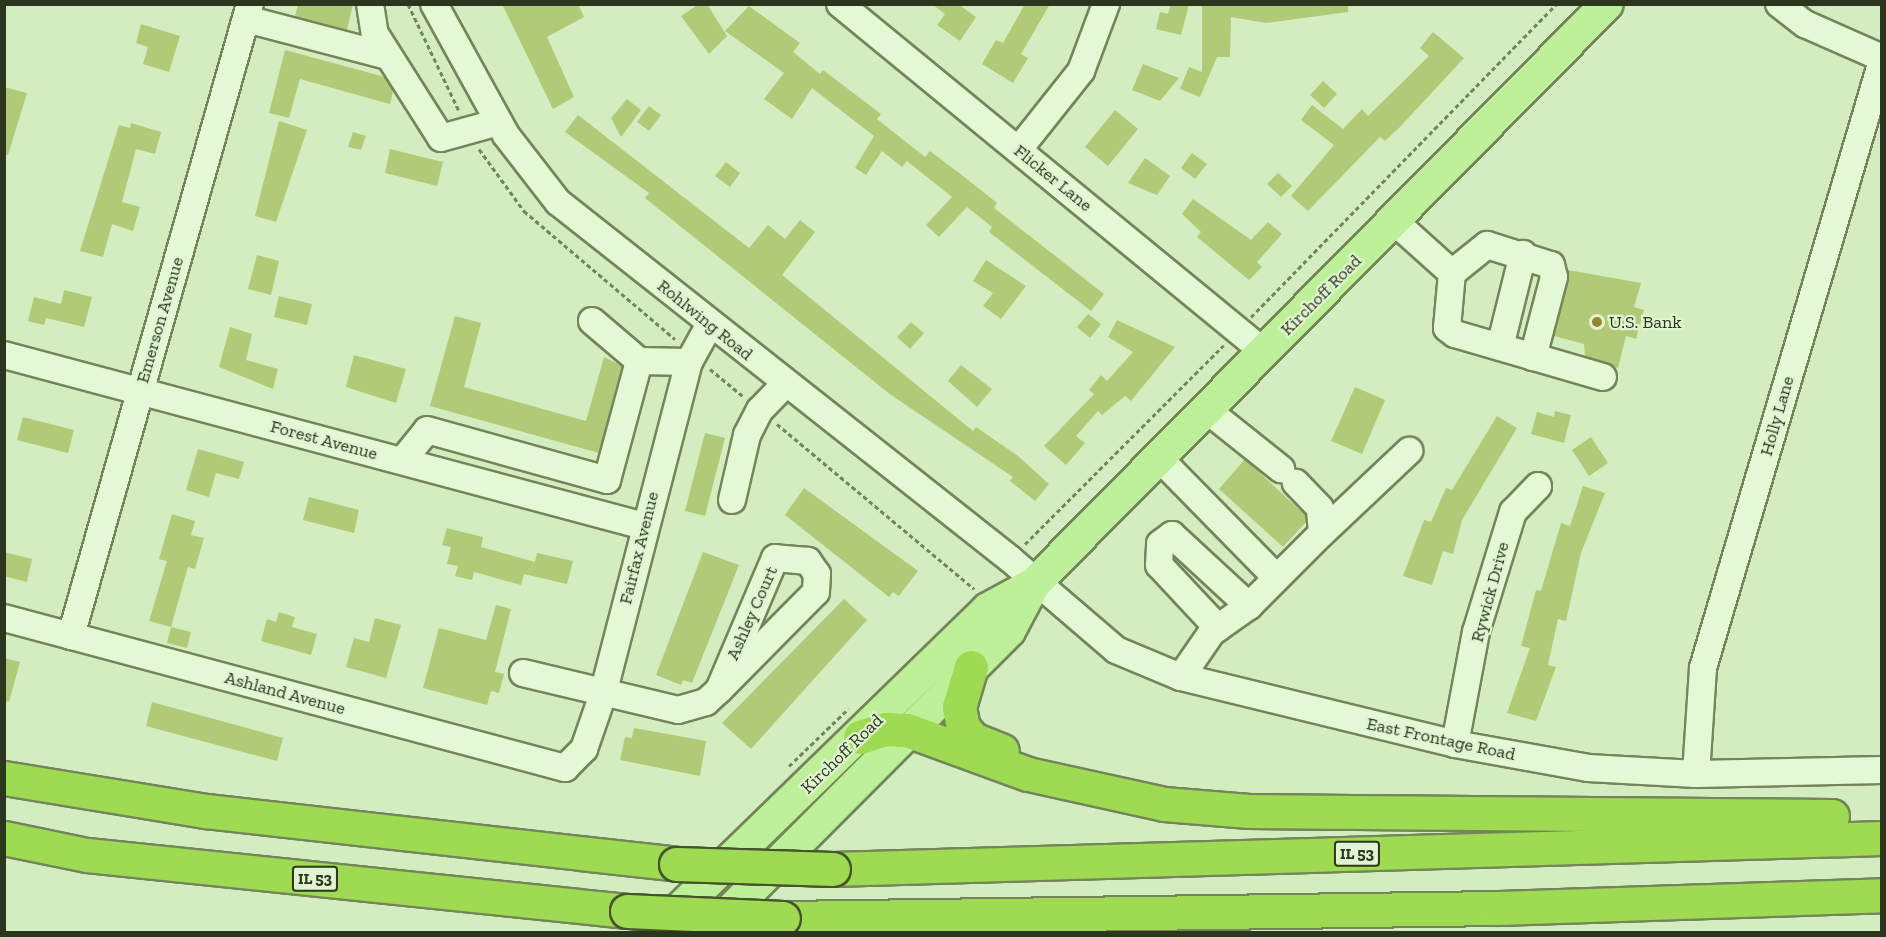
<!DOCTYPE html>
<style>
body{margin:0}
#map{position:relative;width:1886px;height:937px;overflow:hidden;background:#d3edc1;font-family:"Zilla Slab",serif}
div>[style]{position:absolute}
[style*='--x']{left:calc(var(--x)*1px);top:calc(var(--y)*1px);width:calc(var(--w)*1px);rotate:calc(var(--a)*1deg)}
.building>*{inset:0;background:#b1ca78}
.path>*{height:3px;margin-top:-1.5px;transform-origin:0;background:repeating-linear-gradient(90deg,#738559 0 4.5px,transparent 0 7.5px)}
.roads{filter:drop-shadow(2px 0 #738559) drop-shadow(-2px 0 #738559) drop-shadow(0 2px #738559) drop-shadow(0 -2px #738559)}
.minor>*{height:26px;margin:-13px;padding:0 13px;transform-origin:13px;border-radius:13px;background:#e3f8d4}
.major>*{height:32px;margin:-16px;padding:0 16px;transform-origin:16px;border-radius:16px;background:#beef99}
.highway>*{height:33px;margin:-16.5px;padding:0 16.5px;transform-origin:16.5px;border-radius:16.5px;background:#9edb53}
.bridges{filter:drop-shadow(2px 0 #46532d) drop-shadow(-2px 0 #46532d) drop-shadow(0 2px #46532d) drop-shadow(0 -2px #46532d)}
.highway-bridge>*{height:33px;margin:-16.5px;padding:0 16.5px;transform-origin:16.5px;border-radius:16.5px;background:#9edb53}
.dots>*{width:16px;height:16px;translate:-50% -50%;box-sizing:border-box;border:3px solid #dff4d0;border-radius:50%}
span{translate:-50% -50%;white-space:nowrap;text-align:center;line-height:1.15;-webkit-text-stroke:4.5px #dff4d0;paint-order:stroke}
.shield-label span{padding:2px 4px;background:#dff4d0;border:2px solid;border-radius:4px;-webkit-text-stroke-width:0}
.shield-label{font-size:16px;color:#2c351d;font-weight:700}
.street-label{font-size:18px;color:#2c351d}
.poi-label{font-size:18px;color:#2c351d}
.left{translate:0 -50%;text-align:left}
.frame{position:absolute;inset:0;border:6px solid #2c351d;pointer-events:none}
</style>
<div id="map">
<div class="building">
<div style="clip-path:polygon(298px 4px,353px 4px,347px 30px,295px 16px)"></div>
<div style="clip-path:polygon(502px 4px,578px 4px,584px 17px,547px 37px,574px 97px,553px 109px)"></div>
<div style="clip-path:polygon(699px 4px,707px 4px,727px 36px,709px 54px,681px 16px)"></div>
<div style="clip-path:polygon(932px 4px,958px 4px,976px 17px,960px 41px,937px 25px,945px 14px)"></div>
<div style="clip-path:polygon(1025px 4px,1050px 4px,1021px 54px,1028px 58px,1013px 83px,982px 64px,996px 40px,1003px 43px)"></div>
<div style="clip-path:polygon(1171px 4px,1189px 4px,1181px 35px,1156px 29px,1160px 12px,1168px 14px)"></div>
<div style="clip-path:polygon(1202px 4px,1348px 4px,1348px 12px,1266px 23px,1231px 17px,1230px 57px,1217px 57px,1200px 97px,1180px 89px,1189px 67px,1202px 72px)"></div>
<div style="clip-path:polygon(749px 6px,800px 43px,793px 52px,820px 74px,823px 70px,881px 114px,877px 119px,925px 157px,930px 151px,972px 183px,997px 203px,994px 208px,1104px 294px,1091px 311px,989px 232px,992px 227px,967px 207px,939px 237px,926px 225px,952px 197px,907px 161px,902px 167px,882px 151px,866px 175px,855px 168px,874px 136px,812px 88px,792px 119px,764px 99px,784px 73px,725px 31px)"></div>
<div style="clip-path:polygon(141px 24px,180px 36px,169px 72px,143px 64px,148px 47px,136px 43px)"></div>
<div style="clip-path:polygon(1433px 32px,1464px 58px,1399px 128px,1385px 141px,1380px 137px,1308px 211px,1291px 196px,1334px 145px,1301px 120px,1312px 105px,1343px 129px,1362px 109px,1368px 116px,1429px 56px,1420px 48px)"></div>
<div style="clip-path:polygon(285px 50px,385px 77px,393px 91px,390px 104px,300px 79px,289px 118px,269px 113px)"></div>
<div style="clip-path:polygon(1143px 64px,1179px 78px,1160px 101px,1132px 90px)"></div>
<div style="clip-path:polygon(1323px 81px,1337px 94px,1324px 108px,1310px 95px)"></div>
<div style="clip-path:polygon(4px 87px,27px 93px,8px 155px,4px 154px)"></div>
<div style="clip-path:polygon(627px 99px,641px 110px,621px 137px,611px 118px)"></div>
<div style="clip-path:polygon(649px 106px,661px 115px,649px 131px,637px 122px)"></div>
<div style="clip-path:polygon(1115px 110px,1138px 129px,1108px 166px,1085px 147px)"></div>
<div style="clip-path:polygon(578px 115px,749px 248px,768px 225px,785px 239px,800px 220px,815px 232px,782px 275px,973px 431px,976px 427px,1018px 456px,1049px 484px,1035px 501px,1010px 481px,1013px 477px,891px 395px,645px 198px,649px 193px,565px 132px)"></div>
<div style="clip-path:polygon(279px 121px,307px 130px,276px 222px,255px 216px)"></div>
<div style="clip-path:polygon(131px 123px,161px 132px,155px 154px,136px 149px,122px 202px,140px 207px,133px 231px,112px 224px,103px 257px,80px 251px,119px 125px,130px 128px)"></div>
<div style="clip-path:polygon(353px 132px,366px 136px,361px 150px,348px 147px)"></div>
<div style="clip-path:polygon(390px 149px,443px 162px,437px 186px,385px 173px)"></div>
<div style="clip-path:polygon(1192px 153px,1207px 164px,1195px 179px,1181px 168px)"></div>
<div style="clip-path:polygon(1145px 158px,1170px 176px,1157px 195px,1128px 183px)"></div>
<div style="clip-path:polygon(726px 162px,740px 173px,730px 187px,715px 176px)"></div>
<div style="clip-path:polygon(1278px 173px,1292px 186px,1281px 197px,1267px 184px)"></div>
<div style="clip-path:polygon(1193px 199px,1251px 240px,1268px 222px,1282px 234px,1257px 262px,1262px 267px,1249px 280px,1197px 237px,1201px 232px,1182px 214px)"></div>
<div style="clip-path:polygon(257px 255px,279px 261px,271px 295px,248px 289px)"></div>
<div style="clip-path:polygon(986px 260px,1026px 286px,1001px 319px,983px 306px,993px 293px,973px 281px)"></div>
<div style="clip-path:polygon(1568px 270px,1641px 283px,1634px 307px,1644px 310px,1636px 339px,1626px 336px,1618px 368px,1585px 356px,1584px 344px,1554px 336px)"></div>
<div style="clip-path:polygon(64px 290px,92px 297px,84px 327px,46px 318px,44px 325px,28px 321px,34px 297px,61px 304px)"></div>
<div style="clip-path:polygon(279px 296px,312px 304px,307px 325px,274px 317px)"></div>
<div style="clip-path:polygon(1088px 314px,1101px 324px,1090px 338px,1077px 327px)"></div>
<div style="clip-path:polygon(455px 316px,481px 323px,464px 387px,586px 421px,604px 357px,622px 366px,599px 453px,430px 406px)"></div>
<div style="clip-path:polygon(1117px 320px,1175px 347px,1131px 401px,1125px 396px,1102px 415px,1098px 411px,1076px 436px,1085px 443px,1066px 465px,1044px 446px,1094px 394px,1089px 390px,1101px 375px,1107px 381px,1133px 352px,1108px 337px)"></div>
<div style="clip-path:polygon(911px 322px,924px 333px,910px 349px,897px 337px)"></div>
<div style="clip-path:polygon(230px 327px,252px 334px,246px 360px,278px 369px,273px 389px,219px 367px)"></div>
<div style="clip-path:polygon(354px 355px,406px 369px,396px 403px,346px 387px)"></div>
<div style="clip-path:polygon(961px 365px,992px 389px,977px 407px,948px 381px)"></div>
<div style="clip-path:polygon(1355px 387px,1385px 400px,1362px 454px,1331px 441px)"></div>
<div style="clip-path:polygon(1555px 411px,1571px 415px,1564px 443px,1531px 434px,1537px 412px,1554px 417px)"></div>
<div style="clip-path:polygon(1497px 416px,1517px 428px,1462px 520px,1453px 554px,1443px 551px,1432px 585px,1403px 576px,1424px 520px,1431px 522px,1446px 488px,1452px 490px)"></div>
<div style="clip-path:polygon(23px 417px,74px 430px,68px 453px,17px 440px)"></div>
<div style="clip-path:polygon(705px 433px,725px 438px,705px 516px,685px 511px)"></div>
<div style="clip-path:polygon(1591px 437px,1608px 463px,1589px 476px,1572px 450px)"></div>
<div style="clip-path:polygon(198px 449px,244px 462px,239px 479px,216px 473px,209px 497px,186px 490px)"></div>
<div style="clip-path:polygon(1245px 459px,1305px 515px,1306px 522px,1283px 547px,1219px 489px)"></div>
<div style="clip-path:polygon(1583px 486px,1605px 493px,1581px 553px,1566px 621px,1558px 619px,1548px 665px,1556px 667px,1536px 721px,1507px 713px,1530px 648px,1521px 646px,1536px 590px,1541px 591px,1561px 523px,1570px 526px)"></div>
<div style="clip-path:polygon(804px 488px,918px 571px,899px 596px,893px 592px,889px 597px,785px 515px)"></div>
<div style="clip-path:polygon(309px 497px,359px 510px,354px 533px,303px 520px)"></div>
<div style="clip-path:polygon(172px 514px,195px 521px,191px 535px,204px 538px,195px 569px,188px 567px,171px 627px,149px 621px,167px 561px,159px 559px)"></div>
<div style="clip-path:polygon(447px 528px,483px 537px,481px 547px,535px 562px,537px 553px,573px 561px,567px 584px,524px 574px,521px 585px,474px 572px,472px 580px,455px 576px,458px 566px,447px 564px,451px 547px,442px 545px)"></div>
<div style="clip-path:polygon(4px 552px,32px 559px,27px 582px,4px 576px)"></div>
<div style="clip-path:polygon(703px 552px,739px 565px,692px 683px,683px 680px,681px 685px,656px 675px)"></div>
<div style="clip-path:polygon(844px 599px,867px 620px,751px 749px,722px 723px)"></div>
<div style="clip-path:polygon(496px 605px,511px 609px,495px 672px,504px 674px,499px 693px,491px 691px,487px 705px,423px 688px,439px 628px,486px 640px)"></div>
<div style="clip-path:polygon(279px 612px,295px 617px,292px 627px,317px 634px,311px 655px,261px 641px,267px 619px,276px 622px)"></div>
<div style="clip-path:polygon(375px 618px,401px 625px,386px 678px,346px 667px,354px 638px,369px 642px)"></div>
<div style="clip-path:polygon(171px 627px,191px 632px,187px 648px,167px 643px)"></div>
<div style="clip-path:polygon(4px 658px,20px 662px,9px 702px,4px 701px)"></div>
<div style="clip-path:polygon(152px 702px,283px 738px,277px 761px,146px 726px)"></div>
<div style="clip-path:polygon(634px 728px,706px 741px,700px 776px,620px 760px,625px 737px,632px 738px)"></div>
</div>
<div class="path">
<div style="--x:408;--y:4;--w:119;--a:64.5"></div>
<div style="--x:479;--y:149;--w:77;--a:54"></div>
<div style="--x:524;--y:211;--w:198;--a:40.3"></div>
<div style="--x:1251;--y:317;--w:437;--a:-45.7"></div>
<div style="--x:710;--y:369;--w:44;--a:39.5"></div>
<div style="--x:777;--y:424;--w:257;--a:39.9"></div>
<div style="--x:1025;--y:544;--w:281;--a:-45"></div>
<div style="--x:789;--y:766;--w:83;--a:-44"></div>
</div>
<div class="roads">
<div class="minor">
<div style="--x:370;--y:4;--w:30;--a:81"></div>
<div style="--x:375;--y:34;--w:123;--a:57.6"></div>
<div style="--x:441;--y:138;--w:60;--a:-15.4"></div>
<div style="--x:434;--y:4;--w:149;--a:61.2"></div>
<div style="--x:506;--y:135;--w:85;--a:52.2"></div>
<div style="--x:558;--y:202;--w:576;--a:38.3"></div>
<div style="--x:1010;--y:559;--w:140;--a:40.6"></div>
<div style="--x:1116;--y:650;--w:70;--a:22.6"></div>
<div style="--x:1181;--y:677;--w:282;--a:13.7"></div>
<div style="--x:1455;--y:744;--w:135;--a:10.2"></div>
<div style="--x:1588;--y:768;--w:108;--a:3.2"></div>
<div style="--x:1696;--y:774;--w:186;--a:-1.2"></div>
<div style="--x:840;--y:4;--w:549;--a:39.38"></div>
<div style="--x:1779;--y:4;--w:33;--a:38"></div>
<div style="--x:1805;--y:24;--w:84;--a:23.8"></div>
<div style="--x:246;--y:19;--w:146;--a:14.7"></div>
<div style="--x:1019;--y:149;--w:100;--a:-51.5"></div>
<div style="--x:1081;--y:71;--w:72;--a:-69.5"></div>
<div style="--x:1394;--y:221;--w:78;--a:41.9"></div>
<div style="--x:1452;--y:273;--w:55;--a:95.2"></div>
<div style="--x:1447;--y:328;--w:10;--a:37"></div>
<div style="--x:1455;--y:334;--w:154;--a:16.2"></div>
<div style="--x:1452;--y:273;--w:45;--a:-38.7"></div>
<div style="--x:1487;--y:245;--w:67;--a:17.4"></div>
<div style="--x:1551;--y:265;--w:12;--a:76"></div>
<div style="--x:1554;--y:277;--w:83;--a:104.7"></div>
<div style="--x:592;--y:321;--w:62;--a:40.4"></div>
<div style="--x:1500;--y:347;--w:96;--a:-76.1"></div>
<div style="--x:4;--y:355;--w:662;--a:14.96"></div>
<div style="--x:1207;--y:410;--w:95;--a:38.6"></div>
<div style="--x:1159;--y:458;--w:168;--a:45.5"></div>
<div style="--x:403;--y:460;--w:38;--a:-51"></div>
<div style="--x:427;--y:430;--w:187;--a:15.5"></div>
<div style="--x:607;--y:480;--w:123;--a:-74.9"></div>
<div style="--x:639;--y:361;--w:50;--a:1.1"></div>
<div style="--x:732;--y:500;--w:67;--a:-77"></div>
<div style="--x:747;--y:435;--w:28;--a:-63"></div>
<div style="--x:760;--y:410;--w:36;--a:-46"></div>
<div style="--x:1322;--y:533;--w:120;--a:-43.3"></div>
<div style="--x:4;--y:618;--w:581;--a:14.97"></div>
<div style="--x:565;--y:768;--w:27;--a:-45"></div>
<div style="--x:584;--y:749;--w:58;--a:-70.9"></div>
<div style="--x:603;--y:694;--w:343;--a:-75.5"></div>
<div style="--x:689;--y:362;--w:43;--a:-61.1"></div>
<div style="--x:1218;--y:628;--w:86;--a:-133.1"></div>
<div style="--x:1159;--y:565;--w:21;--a:-87"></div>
<div style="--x:1160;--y:544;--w:15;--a:-37"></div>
<div style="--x:1172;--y:535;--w:105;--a:42.7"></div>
<div style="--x:71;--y:636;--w:657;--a:-74.19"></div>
<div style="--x:523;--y:673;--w:159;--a:13.4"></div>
<div style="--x:678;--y:710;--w:29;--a:-16"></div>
<div style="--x:706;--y:702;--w:18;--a:-43"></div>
<div style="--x:719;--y:690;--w:138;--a:-45.3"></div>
<div style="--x:816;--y:592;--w:18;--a:-87"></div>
<div style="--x:817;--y:574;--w:16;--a:-125"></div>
<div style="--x:808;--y:561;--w:33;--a:-175"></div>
<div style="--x:775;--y:558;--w:143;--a:113"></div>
<div style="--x:1181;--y:677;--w:55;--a:-55.4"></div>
<div style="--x:1212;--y:632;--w:45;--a:-35.1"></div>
<div style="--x:1249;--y:606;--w:103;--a:-45"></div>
<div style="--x:1322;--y:533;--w:25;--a:-95"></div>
<div style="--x:1320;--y:508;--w:35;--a:-134"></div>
<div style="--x:1455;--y:744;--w:114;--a:-79.4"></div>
<div style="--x:1476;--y:632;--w:126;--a:-72.9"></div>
<div style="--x:1513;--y:512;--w:36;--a:-46"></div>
<div style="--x:1696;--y:774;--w:106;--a:-86.2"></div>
<div style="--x:1703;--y:668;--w:633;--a:-73.57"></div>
</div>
<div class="major">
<div style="--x:656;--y:932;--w:463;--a:-44.2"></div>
<div style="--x:988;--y:609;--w:52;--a:-28.5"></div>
<div style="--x:709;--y:932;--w:425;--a:-45.1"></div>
<div style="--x:1009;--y:631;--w:53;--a:-62"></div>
<div style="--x:1034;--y:584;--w:815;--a:-45.35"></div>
</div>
<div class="highway">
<div style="--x:971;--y:667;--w:42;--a:106.7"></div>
<div style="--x:959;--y:707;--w:20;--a:79"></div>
<div style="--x:963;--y:727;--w:16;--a:50"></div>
<div style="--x:973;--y:739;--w:31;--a:22"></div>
<div style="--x:860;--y:737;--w:26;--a:-18"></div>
<div style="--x:885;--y:729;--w:22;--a:3"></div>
<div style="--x:907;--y:730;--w:129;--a:20"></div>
<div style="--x:1028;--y:774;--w:139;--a:12.4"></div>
<div style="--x:1164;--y:804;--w:85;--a:4.7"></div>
<div style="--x:1249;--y:811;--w:583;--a:0.49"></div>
<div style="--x:4;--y:778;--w:205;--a:9.3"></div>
<div style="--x:206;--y:811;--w:473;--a:6.4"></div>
<div style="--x:4;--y:838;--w:85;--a:11.6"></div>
<div style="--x:87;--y:855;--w:543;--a:5.92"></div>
<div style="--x:833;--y:869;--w:1049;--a:-1.69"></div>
<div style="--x:783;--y:918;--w:717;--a:-0.8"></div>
<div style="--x:1500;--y:908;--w:382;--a:-1.9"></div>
</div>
</div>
<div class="bridges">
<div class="highway-bridge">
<div style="--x:676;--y:864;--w:157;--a:1.8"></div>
<div style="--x:627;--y:911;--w:156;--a:2.6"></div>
</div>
</div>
<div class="dots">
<div style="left:1597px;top:322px;background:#93862b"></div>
</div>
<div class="shield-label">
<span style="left:1357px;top:854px">IL 53</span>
<span style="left:315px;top:879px">IL 53</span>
</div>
<div class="street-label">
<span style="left:1053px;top:178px;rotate:39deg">Flicker Lane</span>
<span style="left:1321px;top:295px;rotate:-45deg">Kirchoff Road</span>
<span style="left:160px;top:320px;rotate:-74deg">Emerson Avenue</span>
<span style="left:705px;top:320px;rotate:39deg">Rohlwing Road</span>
<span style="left:1777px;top:416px;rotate:-74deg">Holly Lane</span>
<span style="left:324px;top:440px;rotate:15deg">Forest Avenue</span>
<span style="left:639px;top:548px;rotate:-76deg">Fairfax Avenue</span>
<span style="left:1490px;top:592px;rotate:-75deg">Rywick Drive</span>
<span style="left:752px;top:613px;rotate:-66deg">Ashley Court</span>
<span style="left:285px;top:693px;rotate:15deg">Ashland Avenue</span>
<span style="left:1441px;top:739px;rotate:12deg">East Frontage Road</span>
<span style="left:842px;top:754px;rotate:-44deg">Kirchoff Road</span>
</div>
<div class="poi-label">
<span class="left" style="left:1609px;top:322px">U.S. Bank</span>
</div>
<div class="frame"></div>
</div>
